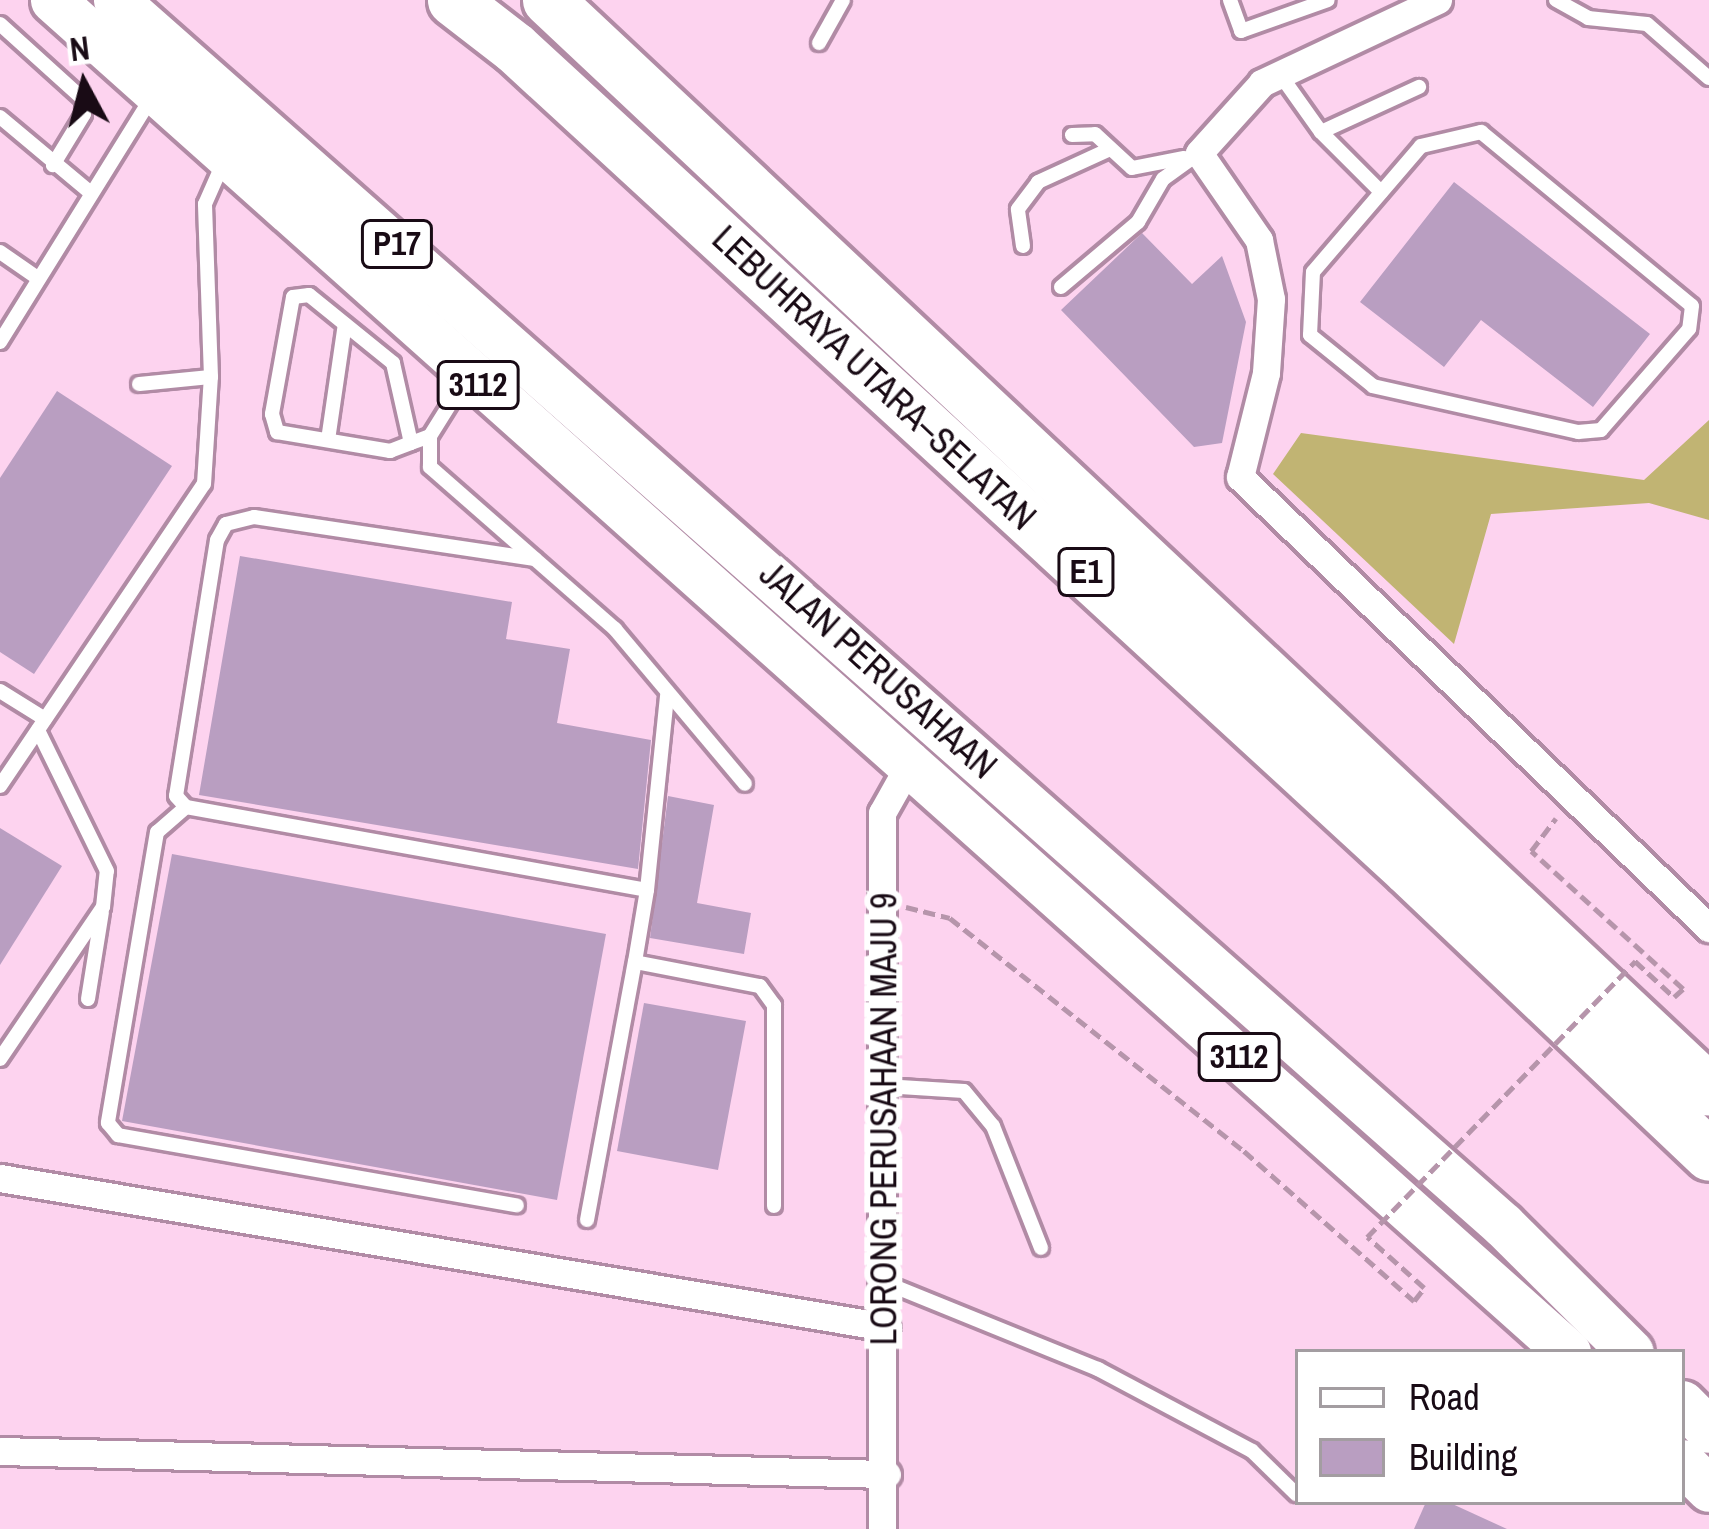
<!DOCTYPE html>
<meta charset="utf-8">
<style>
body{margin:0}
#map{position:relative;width:1709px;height:1529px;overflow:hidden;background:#fdd3ef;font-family:"Archivo Narrow",sans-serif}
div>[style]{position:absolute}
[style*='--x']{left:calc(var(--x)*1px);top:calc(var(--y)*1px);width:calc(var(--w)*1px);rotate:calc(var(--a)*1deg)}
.forest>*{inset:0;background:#c1b473}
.building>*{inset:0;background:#b99ec1}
.path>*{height:4.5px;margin-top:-2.25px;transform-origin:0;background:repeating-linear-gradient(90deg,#b695ab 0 12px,transparent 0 18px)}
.roads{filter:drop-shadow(3px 0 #b18ba5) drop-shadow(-3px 0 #b18ba5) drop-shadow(0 3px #b18ba5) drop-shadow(0 -3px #b18ba5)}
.service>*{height:14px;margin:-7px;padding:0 7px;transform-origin:7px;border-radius:7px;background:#fff}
.minor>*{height:27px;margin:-13.5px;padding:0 13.5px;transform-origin:13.5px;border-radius:13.5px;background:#fff}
.primary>*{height:45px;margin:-22.5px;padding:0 22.5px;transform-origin:22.5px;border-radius:22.5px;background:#fff}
.motorway>*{height:51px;margin:-25.5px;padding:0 25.5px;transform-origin:25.5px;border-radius:25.5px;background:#fff}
.path-bridge>*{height:4.5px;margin-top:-2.25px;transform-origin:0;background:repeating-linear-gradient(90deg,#b695ab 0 12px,transparent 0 18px)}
span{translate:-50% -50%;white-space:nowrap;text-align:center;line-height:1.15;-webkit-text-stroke:12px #fff;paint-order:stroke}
.shield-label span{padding:3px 9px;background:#fff;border:3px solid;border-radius:9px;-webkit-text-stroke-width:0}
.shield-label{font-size:33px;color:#190b15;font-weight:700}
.street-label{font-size:36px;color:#190b15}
.legend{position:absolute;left:1295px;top:1349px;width:390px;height:156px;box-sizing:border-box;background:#fff;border:3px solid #a39da1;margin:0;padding:15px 21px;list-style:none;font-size:36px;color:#190b15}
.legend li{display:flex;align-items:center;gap:24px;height:60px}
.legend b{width:60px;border:3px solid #a39da1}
.north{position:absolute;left:24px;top:24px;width:120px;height:120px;-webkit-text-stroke:9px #fff;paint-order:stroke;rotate:353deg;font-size:33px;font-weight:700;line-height:48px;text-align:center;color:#190b15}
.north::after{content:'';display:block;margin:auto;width:42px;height:54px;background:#190b15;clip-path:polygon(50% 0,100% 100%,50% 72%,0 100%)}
</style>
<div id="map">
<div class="forest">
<div style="clip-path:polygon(1709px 420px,1709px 520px,1649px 503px,1491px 514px,1454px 644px,1273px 474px,1301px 433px,1644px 480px)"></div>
</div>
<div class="building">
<div style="clip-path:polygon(1454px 182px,1650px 334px,1593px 407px,1481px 320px,1444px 367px,1360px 302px)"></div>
<div style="clip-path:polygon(1142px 233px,1192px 284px,1222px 256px,1246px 322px,1222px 443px,1194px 447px,1061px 310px)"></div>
<div style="clip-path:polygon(57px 391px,172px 466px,34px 674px,0 652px,0 478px)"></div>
<div style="clip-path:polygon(240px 556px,512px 602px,506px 639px,570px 649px,557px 723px,651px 740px,638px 869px,199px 795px)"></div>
<div style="clip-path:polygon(668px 796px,714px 805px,697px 903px,751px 913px,744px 954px,650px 938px)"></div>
<div style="clip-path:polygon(0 828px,62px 866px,0 965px)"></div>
<div style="clip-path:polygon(172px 854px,606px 934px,557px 1200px,122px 1121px)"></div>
<div style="clip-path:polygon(644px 1003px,746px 1021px,718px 1170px,617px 1151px)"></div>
<div style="clip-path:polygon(1426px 1502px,1448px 1502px,1507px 1529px,1414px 1529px)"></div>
</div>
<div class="path">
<div style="--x:1531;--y:851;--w:41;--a:-52.9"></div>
<div style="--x:906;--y:907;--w:45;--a:14"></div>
<div style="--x:950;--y:918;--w:375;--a:38.4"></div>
</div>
<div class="roads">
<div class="service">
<div style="--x:1230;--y:0;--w:33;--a:70"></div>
<div style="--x:1241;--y:31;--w:92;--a:-19.6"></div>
<div style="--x:1556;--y:0;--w:37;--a:29"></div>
<div style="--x:1588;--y:18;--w:59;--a:5.8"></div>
<div style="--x:1647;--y:24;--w:82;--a:41.1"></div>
<div style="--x:0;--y:24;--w:112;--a:42.1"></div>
<div style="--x:83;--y:99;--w:15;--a:86"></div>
<div style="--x:84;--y:114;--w:60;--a:121.3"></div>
<div style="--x:819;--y:43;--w:49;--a:-60.8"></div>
<div style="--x:1279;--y:73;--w:72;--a:54.6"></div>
<div style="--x:1321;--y:132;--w:85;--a:45"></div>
<div style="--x:0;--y:117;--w:119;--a:39.9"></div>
<div style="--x:1321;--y:132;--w:108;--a:-24.7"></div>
<div style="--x:1481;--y:132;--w:273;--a:39.5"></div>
<div style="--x:1692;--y:306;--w:23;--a:97"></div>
<div style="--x:1689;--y:329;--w:134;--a:131.1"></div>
<div style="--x:1601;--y:430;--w:23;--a:175"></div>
<div style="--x:1578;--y:432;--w:210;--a:-167.4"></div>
<div style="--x:1373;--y:386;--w:81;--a:-141"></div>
<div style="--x:1310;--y:335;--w:63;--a:-87.3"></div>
<div style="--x:1313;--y:272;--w:166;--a:-49.4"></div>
<div style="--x:1421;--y:146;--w:62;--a:-13.1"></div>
<div style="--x:1072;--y:135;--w:23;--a:-2"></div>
<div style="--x:1095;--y:134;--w:50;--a:42.6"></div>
<div style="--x:1132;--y:168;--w:53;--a:-10.9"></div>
<div style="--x:1023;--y:246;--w:37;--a:-98"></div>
<div style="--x:1018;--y:209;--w:34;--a:-53"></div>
<div style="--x:1038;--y:182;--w:79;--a:-24.6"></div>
<div style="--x:0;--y:252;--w:47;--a:34.7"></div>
<div style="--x:1061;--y:287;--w:101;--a:-40.2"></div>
<div style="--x:1138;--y:222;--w:50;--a:-59.8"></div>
<div style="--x:1163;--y:179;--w:44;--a:-35.8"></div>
<div style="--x:0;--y:342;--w:288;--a:-58.2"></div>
<div style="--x:465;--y:380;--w:66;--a:122"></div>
<div style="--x:430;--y:436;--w:31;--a:90"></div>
<div style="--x:430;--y:467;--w:246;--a:41.2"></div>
<div style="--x:615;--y:629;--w:202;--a:50"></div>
<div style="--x:139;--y:384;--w:72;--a:-5.6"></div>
<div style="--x:328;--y:440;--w:117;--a:-81.7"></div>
<div style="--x:411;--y:443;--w:82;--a:-102.7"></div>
<div style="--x:393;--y:363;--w:108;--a:-141"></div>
<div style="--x:309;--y:295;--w:16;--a:173"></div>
<div style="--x:293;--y:297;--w:119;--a:100.2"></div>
<div style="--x:272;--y:414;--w:19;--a:74"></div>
<div style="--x:277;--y:432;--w:115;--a:9.5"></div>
<div style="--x:390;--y:451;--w:22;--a:-21"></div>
<div style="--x:411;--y:443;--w:20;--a:-20"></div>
<div style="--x:535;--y:559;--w:284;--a:-171.5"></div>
<div style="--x:254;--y:517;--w:29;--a:166"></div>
<div style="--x:226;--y:524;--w:18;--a:119"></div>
<div style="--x:217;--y:540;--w:259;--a:99.1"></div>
<div style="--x:176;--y:796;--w:15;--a:48"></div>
<div style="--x:186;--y:807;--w:468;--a:10.2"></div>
<div style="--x:647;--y:890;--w:195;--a:-84.1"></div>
<div style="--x:0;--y:691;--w:53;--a:31.9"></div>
<div style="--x:0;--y:786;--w:364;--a:-56"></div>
<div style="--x:204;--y:484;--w:107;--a:-86.3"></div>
<div style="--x:211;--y:377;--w:173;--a:-92"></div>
<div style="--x:205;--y:204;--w:47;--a:-66.2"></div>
<div style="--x:186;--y:807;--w:38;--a:139"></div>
<div style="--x:157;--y:832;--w:295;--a:99.6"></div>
<div style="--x:108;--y:1123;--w:16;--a:50"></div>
<div style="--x:118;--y:1135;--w:405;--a:10"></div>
<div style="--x:647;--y:890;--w:73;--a:99.5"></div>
<div style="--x:635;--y:962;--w:127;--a:10.9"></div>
<div style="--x:760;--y:986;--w:24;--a:54"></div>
<div style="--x:774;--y:1005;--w:201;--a:90"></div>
<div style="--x:88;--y:999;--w:88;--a:-80.9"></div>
<div style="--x:0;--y:1059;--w:184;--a:-55.9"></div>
<div style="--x:103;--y:907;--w:36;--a:-84"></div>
<div style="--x:107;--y:871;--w:157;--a:-116.1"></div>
<div style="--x:884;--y:1086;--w:80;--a:3.6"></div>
<div style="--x:964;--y:1091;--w:45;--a:50.4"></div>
<div style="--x:993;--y:1126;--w:131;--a:68.5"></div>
<div style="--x:587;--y:1220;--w:262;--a:-79.5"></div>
<div style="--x:886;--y:1283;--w:229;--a:22.1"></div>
<div style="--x:1098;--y:1369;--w:174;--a:28"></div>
<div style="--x:1252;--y:1451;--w:62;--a:44.3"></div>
</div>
<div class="minor">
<div style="--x:1438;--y:0;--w:195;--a:154.8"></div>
<div style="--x:1262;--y:83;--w:94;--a:132"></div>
<div style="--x:1199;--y:153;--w:106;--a:55.4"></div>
<div style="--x:1259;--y:240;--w:60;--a:78.5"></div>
<div style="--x:1271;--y:299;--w:74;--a:93.9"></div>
<div style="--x:1266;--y:373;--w:107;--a:104"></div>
<div style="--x:1240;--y:477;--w:651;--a:43.88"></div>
<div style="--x:0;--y:1178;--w:898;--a:9.55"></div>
<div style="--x:0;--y:1451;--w:887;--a:1.49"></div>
<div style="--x:882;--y:1529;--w:716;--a:-90"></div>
<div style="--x:882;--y:813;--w:65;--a:-60.7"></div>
</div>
<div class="primary">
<div style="--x:53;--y:0;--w:2031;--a:41.75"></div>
<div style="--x:116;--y:0;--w:1851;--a:41.45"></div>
<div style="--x:1503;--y:1225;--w:180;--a:44.8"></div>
<div style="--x:1682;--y:1403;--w:38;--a:45"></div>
<div style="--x:1682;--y:1462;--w:38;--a:45"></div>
</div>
<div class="motorway">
<div style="--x:453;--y:0;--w:78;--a:37.7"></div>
<div style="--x:515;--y:48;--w:1213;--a:42.59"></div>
<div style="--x:1408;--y:869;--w:415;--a:43.5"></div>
<div style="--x:548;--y:0;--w:1592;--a:43.19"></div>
</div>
</div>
<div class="path-bridge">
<div style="--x:1244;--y:1151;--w:227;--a:41.4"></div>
<div style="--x:1414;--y:1301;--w:16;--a:-52"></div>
<div style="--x:1424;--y:1288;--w:76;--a:-138.2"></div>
<div style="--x:1367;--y:1237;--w:385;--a:-45.8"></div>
<div style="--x:1635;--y:961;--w:53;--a:42.7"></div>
<div style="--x:1674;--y:997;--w:12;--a:-42"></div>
<div style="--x:1683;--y:989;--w:205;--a:-137.8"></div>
</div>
<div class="shield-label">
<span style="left:397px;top:244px">P17</span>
<span style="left:478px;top:385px">3112</span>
<span style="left:1086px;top:572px">E1</span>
<span style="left:1239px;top:1057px">3112</span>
</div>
<div class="street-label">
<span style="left:874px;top:378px;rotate:43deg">LEBUHRAYA UTARA–SELATAN</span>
<span style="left:878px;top:670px;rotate:42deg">JALAN PERUSAHAAN</span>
<span style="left:884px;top:1119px;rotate:-90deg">LORONG PERUSAHAAN MAJU 9</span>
</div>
<ul class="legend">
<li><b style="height:15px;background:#fff"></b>Road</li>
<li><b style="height:33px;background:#b99ec1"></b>Building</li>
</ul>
<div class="north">N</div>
</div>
